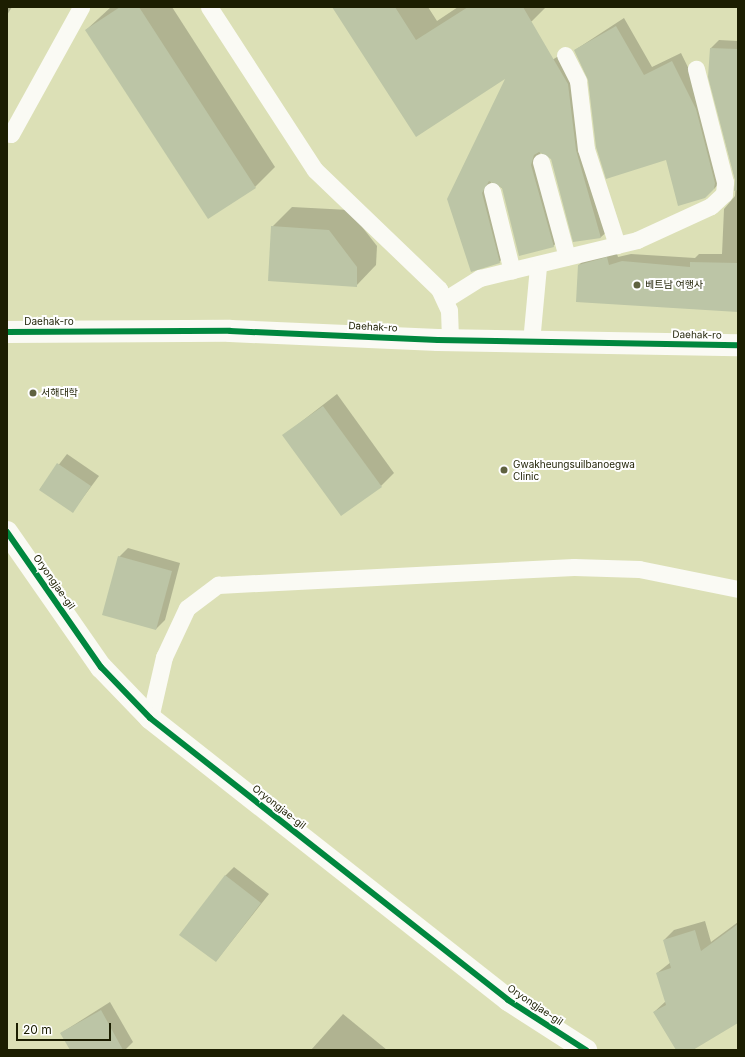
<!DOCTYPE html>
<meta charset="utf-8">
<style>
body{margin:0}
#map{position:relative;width:745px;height:1057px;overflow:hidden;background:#dce0b6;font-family:Inter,"Noto Sans KR",sans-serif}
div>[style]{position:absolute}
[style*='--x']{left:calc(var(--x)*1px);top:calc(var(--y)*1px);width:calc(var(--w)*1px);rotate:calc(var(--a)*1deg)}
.shadow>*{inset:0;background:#0003}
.building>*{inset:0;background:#bcc5a6}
.lane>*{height:17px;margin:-8.5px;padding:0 8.5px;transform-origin:8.5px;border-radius:8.5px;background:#fafaf4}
.street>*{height:22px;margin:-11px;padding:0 11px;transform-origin:11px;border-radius:11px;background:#fafaf4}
.secondary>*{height:22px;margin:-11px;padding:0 11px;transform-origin:11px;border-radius:11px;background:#fafaf4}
.cycleway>*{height:6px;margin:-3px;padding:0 3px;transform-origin:3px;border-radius:3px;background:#00873e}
.dots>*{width:11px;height:11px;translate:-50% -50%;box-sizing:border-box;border:2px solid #fff;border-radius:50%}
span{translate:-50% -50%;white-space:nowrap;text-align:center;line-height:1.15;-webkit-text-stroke:4px #fff;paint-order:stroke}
.poi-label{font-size:10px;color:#1c1e01}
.left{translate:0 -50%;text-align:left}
.street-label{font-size:10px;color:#1c1e01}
.frame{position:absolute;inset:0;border:8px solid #1c1e01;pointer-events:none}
.scale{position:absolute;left:16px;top:1023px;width:95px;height:18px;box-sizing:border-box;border:2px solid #1c1e01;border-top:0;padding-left:5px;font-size:12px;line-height:14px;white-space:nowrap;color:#1c1e01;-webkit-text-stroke:3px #fff;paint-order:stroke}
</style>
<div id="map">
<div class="shadow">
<div style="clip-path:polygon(7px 7px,12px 7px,7px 15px)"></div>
<div style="clip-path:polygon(111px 7px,172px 7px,275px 167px,255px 187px,86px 30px)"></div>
<div style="clip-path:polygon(333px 7px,428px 7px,437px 21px,458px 7px,546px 7px,532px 21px,463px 65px)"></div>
<div style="clip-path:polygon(624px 18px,652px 67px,681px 53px,704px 100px,722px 180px,714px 189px,667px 158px,589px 79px,575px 50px)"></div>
<div style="clip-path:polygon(719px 40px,738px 41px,738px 311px,579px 265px,587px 257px,616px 250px,618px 257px,631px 254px,695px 258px,699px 254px,722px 254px,724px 209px,735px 196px,736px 182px,709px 77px,711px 48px)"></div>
<div style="clip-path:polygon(564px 53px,609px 230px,601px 237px,574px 241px,552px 159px,540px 152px,561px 239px,553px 246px,502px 188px,491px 182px,507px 254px,499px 262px,448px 199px,507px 86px)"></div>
<div style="clip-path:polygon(292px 207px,349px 210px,377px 246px,376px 265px,356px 286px,272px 227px)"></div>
<div style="clip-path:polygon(337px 394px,394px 473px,381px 486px,284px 435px)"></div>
<div style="clip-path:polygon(67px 454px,99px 476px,73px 511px,40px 489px)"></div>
<div style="clip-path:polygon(128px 548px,180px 563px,165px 620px,156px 629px,119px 557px)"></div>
<div style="clip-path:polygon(234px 867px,269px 894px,216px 961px,225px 876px)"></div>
<div style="clip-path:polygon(705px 921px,711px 942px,738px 922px,738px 1013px,691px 1050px,677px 1050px,654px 1012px,666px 1001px,657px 973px,671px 962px,664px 940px,674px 930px)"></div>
<div style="clip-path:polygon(110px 1002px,133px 1042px,125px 1050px,71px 1050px,61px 1033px)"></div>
<div style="clip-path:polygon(343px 1014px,387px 1050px,311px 1050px)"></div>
</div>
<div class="building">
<div style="clip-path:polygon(120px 7px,139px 7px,256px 188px,208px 219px,85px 30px)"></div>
<div style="clip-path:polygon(332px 7px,395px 7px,416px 40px,468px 7px,523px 7px,568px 84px,576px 150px,601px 238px,573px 242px,551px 159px,539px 152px,534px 155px,531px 165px,554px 247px,519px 256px,502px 188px,489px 181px,482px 193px,500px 263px,471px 272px,447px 199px,505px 79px,416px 137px)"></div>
<div style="clip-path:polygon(616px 26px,644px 75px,672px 61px,696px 109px,715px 183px,714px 189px,705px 198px,678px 206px,666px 160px,606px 179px,596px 147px,588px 80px,574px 50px)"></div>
<div style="clip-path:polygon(710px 48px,738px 49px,738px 190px,734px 191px,735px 180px,708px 77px)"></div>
<div style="clip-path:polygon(271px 226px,329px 230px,357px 267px,357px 287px,268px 281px)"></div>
<div style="clip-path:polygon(607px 257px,609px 265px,622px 261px,690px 267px,690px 262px,738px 263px,738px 312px,576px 302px,578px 265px)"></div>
<div style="clip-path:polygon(323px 406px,382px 487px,341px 516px,282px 435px)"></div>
<div style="clip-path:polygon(57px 463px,91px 486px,73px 513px,39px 490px)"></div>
<div style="clip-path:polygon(118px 556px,172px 571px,156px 630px,102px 615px)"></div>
<div style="clip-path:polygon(225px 875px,261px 903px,216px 962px,179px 935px)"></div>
<div style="clip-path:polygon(738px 924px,738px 1023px,693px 1050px,676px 1050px,653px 1012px,666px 1005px,656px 973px,671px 968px,663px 940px,695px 930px,701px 951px)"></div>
<div style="clip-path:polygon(101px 1010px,123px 1050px,70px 1050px,60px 1033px)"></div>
</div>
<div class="lane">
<div style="--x:209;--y:7;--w:194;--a:57"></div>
<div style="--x:315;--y:170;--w:172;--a:43.8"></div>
<div style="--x:439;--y:289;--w:23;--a:65"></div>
<div style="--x:449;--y:310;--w:30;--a:88"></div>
<div style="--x:565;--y:55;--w:29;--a:63"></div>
<div style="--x:578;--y:81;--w:68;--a:83.3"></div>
<div style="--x:586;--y:149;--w:101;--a:72.1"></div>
<div style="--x:7;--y:132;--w:4;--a:27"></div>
<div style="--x:11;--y:134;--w:145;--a:-61.1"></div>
<div style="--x:541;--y:162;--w:98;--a:74.7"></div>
<div style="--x:492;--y:191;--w:82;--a:76"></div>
<div style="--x:446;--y:299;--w:40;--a:-32"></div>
<div style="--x:480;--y:278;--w:162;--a:-13.6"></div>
<div style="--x:637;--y:240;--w:81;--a:-24.7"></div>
<div style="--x:711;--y:206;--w:18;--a:-43"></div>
<div style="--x:724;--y:194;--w:12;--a:-85"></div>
<div style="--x:725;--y:182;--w:117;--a:-104.4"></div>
<div style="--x:531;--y:342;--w:76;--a:-84.7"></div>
<div style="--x:150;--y:718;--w:63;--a:-77.1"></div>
<div style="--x:164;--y:657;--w:54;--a:-64.9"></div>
<div style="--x:187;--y:608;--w:39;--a:-37"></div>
<div style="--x:218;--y:585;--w:356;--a:-2.9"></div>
<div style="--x:574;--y:567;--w:65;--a:1.8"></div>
<div style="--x:639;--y:569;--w:101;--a:11.4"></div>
</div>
<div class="street">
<div style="--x:7;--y:532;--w:165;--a:55.2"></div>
<div style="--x:101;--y:667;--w:71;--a:46.1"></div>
<div style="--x:150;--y:718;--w:456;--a:38.2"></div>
<div style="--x:508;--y:1000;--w:93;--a:32.7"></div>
</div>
<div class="secondary">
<div style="--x:7;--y:332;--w:223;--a:-0.3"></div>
<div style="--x:230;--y:331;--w:208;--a:2.5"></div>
<div style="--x:438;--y:340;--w:300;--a:1"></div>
</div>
<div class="cycleway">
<div style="--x:7;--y:332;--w:223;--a:-0.3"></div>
<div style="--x:230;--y:331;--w:208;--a:2.5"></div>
<div style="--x:438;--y:340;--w:300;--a:1"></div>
<div style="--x:7;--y:532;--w:165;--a:55.2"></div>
<div style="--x:101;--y:667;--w:71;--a:46.1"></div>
<div style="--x:150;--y:718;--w:456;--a:38.2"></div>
<div style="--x:508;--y:1000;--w:93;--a:32.7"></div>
</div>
<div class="dots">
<div style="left:637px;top:285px;background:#5f6240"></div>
<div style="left:33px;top:393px;background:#5f6240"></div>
<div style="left:504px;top:470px;background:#5f6240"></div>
</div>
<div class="poi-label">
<span class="left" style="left:645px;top:285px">베트남 여행사</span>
<span class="left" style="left:41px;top:393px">서해대학</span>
<span class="left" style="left:513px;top:470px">Gwakheungsuilbanoegwa<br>Clinic</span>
</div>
<div class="street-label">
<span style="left:49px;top:322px">Daehak-ro</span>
<span style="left:373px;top:327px;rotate:3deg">Daehak-ro</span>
<span style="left:697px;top:335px;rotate:1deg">Daehak-ro</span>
<span style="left:54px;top:582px;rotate:55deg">Oryongjae-gil</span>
<span style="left:279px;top:807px;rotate:38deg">Oryongjae-gil</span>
<span style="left:535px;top:1005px;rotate:34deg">Oryongjae-gil</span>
</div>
<div class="frame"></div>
<div class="scale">20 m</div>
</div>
